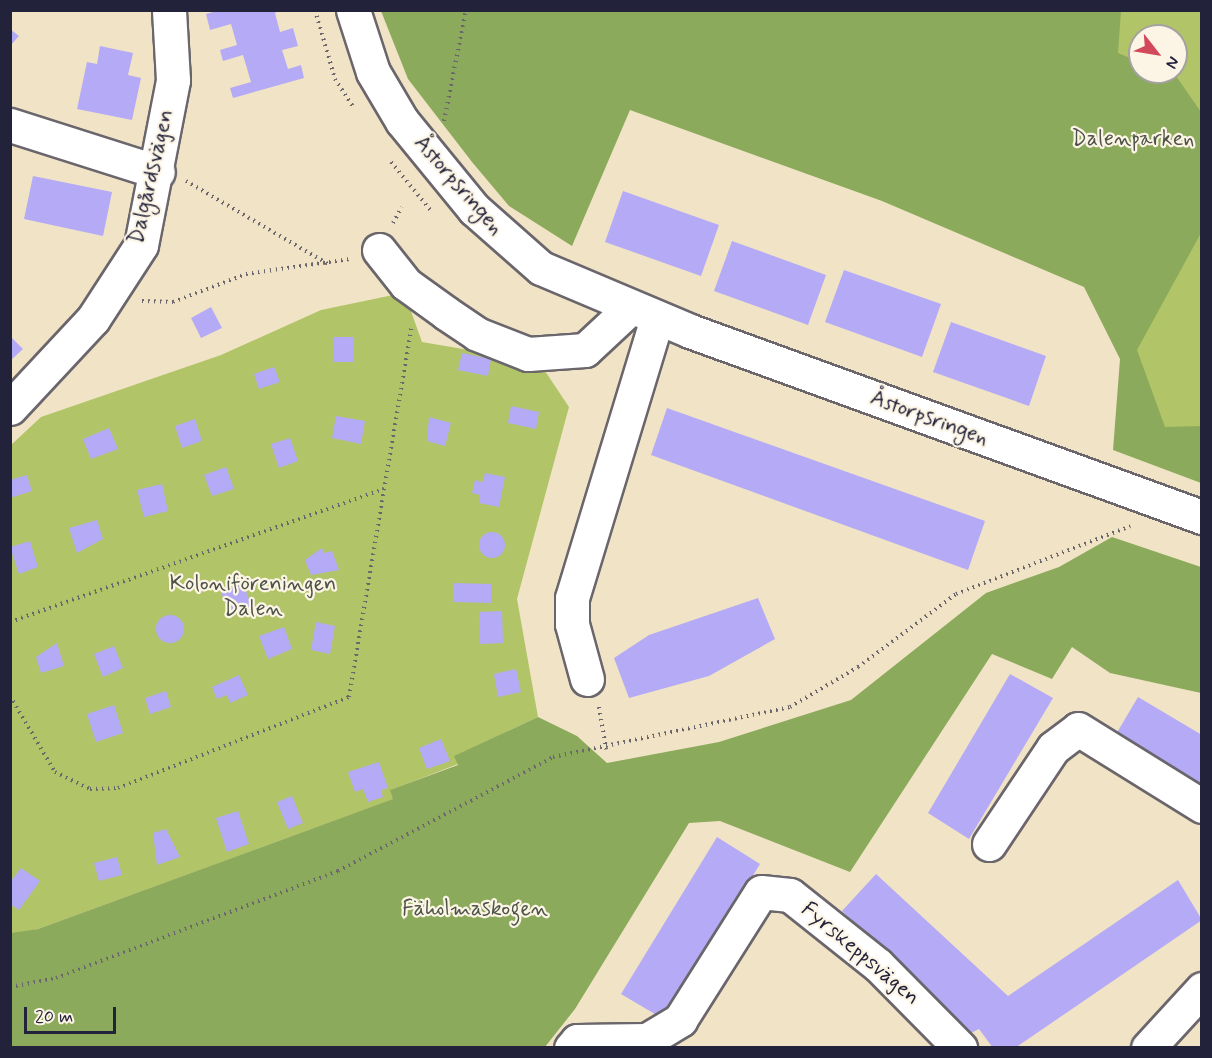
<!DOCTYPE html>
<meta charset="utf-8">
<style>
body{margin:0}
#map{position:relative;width:1212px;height:1058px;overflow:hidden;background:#f1e4c6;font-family:Mynerve,sans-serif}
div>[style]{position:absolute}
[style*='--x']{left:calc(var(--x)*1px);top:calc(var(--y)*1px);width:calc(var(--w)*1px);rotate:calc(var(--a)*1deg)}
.green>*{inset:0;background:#b1c468}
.forest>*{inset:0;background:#8caa5c}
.building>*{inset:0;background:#b5aaf5}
.round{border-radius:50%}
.path>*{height:4px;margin-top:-2px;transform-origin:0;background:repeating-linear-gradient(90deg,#6a666c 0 1.5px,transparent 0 6px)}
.roads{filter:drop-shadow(2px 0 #6a666c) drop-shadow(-2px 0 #6a666c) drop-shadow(0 2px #6a666c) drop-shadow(0 -2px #6a666c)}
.minor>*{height:33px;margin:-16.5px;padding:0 16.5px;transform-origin:16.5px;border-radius:16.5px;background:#fff}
span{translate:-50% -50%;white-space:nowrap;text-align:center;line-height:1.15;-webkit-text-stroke:4.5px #fcf5e5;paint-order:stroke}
.park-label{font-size:22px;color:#4d5348}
.street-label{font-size:22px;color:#22223b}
.frame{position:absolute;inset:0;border:12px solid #22223b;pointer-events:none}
.north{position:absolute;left:1128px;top:24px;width:60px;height:60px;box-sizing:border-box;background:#fcf5e5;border:2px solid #a5a1a1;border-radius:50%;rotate:121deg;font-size:16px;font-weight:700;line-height:24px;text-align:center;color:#22223b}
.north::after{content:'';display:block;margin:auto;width:21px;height:27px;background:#d1495b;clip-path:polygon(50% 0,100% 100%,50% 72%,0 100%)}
.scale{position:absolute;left:24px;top:1007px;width:92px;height:27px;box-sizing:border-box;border:3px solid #22223b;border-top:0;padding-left:8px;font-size:18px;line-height:21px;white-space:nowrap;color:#22223b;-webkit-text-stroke:4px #fcf5e5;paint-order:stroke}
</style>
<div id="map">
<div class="green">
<div style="clip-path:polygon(evenodd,1015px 11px,1201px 11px,1201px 468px,1169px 459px,1015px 11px,1140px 36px,1176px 36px,1176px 72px,1140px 72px,1140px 36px)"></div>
<div style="clip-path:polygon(398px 294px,408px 303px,422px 342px,539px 362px,569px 407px,517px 599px,538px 717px,455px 756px,458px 764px,391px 790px,394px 799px,38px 929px,11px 934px,10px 446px,41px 417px,221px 355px,321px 310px)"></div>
</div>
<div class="forest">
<div style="clip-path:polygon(381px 11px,1121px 11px,1118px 53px,1140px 62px,1140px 72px,1176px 76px,1201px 112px,1201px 233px,1137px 350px,1165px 427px,1201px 426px,1201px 483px,1113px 450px,1120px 359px,1084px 287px,882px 201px,630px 110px,572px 246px,509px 206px,472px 162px,408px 79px)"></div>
<div style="clip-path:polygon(1112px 537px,1201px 567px,1201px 693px,1110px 673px,1072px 647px,1052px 679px,992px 654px,850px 872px,720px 821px,689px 823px,575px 1009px,545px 1047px,11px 1047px,11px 933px,38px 929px,393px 799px,390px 790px,458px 765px,454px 756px,538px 717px,577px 736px,607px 763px,719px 742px,851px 700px,986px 593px,1059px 567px)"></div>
</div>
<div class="building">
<div style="clip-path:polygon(220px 10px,279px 10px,275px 13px,280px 32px,293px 28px,298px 46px,282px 50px,288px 69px,301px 65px,304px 78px,233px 98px,230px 88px,251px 82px,243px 55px,223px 61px,220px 50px,237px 45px,231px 24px,210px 30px,206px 14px)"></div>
<div style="clip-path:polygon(10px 29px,19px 36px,10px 46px)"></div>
<div style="clip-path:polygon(100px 46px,133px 53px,128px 75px,141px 78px,132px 120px,77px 109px,87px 62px,97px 64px)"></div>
<div style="clip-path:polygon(33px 176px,112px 192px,103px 236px,24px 219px)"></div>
<div style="clip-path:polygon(623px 191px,719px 225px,701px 276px,605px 242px)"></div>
<div style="clip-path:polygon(732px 241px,826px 275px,808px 325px,714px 291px)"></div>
<div style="clip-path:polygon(844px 270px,941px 304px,922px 357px,825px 322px)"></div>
<div style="clip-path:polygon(211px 307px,222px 328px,201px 338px,191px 318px)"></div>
<div style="clip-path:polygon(951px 322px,1046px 356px,1029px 406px,933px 372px)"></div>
<div style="clip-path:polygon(10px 336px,23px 349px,10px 361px)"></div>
<div style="clip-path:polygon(334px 337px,353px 337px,354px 362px,334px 362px)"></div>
<div style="clip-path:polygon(462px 353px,491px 359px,488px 376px,458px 370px)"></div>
<div style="clip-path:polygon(274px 367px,280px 382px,259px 389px,254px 374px)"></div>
<div style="clip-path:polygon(511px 406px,539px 412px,536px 429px,508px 423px)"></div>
<div style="clip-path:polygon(667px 408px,985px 521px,968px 570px,651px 455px)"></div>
<div style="clip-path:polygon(336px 416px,365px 421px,361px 444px,332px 438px)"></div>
<div style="clip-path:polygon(429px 417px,451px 423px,445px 446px,427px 441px)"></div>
<div style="clip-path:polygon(195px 419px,202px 441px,182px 448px,175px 426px)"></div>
<div style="clip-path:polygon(109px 428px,118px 449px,91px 459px,83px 439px)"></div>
<div style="clip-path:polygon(290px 438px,298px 461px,279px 468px,271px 444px)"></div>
<div style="clip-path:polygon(226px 467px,234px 489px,212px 496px,204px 475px)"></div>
<div style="clip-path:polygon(485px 473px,505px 477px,499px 507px,479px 503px,480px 495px,472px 493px,475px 480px,483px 482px)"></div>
<div style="clip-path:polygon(27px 475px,32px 491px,10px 498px,10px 480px)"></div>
<div style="clip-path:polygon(162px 484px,168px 511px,144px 517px,137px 490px)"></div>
<div style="clip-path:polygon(97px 520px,103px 539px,77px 553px,69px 528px)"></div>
<div class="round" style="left:479px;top:532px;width:26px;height:26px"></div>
<div style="clip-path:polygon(30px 541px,38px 567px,19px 574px,10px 547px)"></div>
<div style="clip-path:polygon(322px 548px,324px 553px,332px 551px,339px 570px,311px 575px,305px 560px)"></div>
<div style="clip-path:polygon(453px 583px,491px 584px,491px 603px,453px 602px)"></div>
<div style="clip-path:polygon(243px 584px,252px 606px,229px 614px,221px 592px)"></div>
<div style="clip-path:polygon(758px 598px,775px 639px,709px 676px,629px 698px,614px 658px,649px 635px)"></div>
<div style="clip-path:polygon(502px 611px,503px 643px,480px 644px,479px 612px)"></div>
<div class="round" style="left:156px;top:615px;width:28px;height:28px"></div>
<div style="clip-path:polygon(316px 622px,335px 626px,330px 654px,311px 650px)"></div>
<div style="clip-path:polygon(284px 627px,292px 649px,268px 659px,259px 636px)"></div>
<div style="clip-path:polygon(57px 643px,64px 666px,41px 673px,36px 657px)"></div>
<div style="clip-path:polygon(114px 646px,123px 668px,103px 677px,94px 654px)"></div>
<div style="clip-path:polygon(516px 669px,521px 692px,498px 697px,494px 674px)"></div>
<div style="clip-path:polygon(1010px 674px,1053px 698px,969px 839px,928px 813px)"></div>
<div style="clip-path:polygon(239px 675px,248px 695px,230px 703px,227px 695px,217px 699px,212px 687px)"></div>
<div style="clip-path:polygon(166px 691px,171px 707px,150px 714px,145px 698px)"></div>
<div style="clip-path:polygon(1138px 697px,1202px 735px,1202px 795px,1112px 741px)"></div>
<div style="clip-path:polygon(114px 705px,123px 733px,96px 742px,87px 714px)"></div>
<div style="clip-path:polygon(441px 739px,450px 761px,427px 769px,419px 748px)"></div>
<div style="clip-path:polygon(379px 762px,388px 788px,381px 790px,383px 797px,368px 802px,363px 789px,355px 792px,348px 772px)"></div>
<div style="clip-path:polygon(292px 796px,303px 823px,288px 829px,277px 802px)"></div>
<div style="clip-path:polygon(238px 811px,249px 844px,227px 852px,216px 818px)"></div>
<div style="clip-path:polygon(166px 829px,180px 857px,157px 865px,153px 833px)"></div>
<div style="clip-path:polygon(717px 837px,760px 864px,665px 1020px,621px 994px)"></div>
<div style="clip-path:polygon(117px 857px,122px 875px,99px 881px,94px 863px)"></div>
<div style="clip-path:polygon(21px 868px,40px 881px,19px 910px,10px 904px,10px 882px)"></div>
<div style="clip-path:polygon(876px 874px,1008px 996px,1178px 880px,1202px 920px,1015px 1048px,993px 1048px,979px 1029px,971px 1033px,842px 911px)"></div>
</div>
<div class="path">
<div style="--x:315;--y:10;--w:72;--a:73.8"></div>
<div style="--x:335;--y:79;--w:33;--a:57"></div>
<div style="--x:444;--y:121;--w:113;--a:-78.8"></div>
<div style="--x:391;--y:162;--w:65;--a:50.6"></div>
<div style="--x:186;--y:181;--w:167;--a:30.3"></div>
<div style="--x:393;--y:223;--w:18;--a:-61"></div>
<div style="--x:142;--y:301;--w:31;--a:2"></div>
<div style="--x:173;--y:302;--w:78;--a:-21"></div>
<div style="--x:246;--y:274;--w:105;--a:-8.2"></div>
<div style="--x:10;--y:622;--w:397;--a:-19.6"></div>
<div style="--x:10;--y:696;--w:88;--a:59.4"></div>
<div style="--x:55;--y:772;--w:39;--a:26"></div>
<div style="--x:90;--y:789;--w:28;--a:-2"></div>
<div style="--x:118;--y:788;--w:248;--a:-21.5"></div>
<div style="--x:349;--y:697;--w:376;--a:-80.4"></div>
<div style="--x:599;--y:707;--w:43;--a:80.5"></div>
<div style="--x:10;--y:987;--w:47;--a:-11.1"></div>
<div style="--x:56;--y:978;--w:302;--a:-20.8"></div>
<div style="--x:338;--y:871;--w:243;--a:-27.9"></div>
<div style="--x:553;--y:757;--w:242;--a:-11.9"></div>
<div style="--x:790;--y:707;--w:79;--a:-30.5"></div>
<div style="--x:858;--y:667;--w:122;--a:-36.7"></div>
<div style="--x:956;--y:594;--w:187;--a:-21.3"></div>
</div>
<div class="roads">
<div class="minor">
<div style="--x:353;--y:10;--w:65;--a:72.1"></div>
<div style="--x:373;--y:72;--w:57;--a:59.4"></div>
<div style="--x:402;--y:121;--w:114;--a:50.7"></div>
<div style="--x:474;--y:209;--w:89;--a:41.4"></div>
<div style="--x:541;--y:268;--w:162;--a:22.9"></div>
<div style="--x:690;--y:331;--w:545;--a:19.97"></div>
<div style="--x:10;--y:125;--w:155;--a:17.6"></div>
<div style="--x:379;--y:250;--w:43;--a:51.5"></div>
<div style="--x:406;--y:284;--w:49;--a:35.9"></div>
<div style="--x:446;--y:313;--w:37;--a:34"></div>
<div style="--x:477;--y:334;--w:55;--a:21.4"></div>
<div style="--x:528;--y:354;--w:57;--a:-4"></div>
<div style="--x:585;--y:350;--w:62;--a:-43"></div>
<div style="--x:10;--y:408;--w:122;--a:-47"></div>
<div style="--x:93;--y:319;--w:88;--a:-57"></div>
<div style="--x:141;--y:245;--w:168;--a:-79"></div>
<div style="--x:173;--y:80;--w:70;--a:-93.3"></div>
<div style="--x:587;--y:679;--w:57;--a:-105.3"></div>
<div style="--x:572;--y:624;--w:26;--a:-90"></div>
<div style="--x:572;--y:598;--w:293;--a:-73.1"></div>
<div style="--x:989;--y:844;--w:115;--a:-56.3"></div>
<div style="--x:1053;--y:748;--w:31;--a:-37"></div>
<div style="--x:1078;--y:729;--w:146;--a:31.8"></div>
<div style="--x:571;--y:1048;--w:9;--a:-49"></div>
<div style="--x:577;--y:1041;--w:70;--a:-0.8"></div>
<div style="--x:647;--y:1040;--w:39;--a:-31"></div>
<div style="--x:680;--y:1020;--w:151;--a:-57.7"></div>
<div style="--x:761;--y:892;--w:29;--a:6"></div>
<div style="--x:790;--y:895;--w:112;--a:38.5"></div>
<div style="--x:878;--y:965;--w:117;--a:45.3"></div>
<div style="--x:1148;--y:1048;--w:80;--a:-47.5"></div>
</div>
</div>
<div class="park-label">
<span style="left:1133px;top:140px">Dalenparken</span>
<span style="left:253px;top:597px">Koloniföreningen<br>Dalen</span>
<span style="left:475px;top:910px">Fäholmaskogen</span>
</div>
<div class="street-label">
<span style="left:152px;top:177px;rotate:-77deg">Dalgårdsvägen</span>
<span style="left:458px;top:186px;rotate:49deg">Åstorpsringen</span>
<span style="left:929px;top:419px;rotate:20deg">Åstorpsringen</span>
<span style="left:860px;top:954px;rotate:40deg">Fyrskeppsvägen</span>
</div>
<div class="frame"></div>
<div class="north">N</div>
<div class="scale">20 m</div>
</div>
